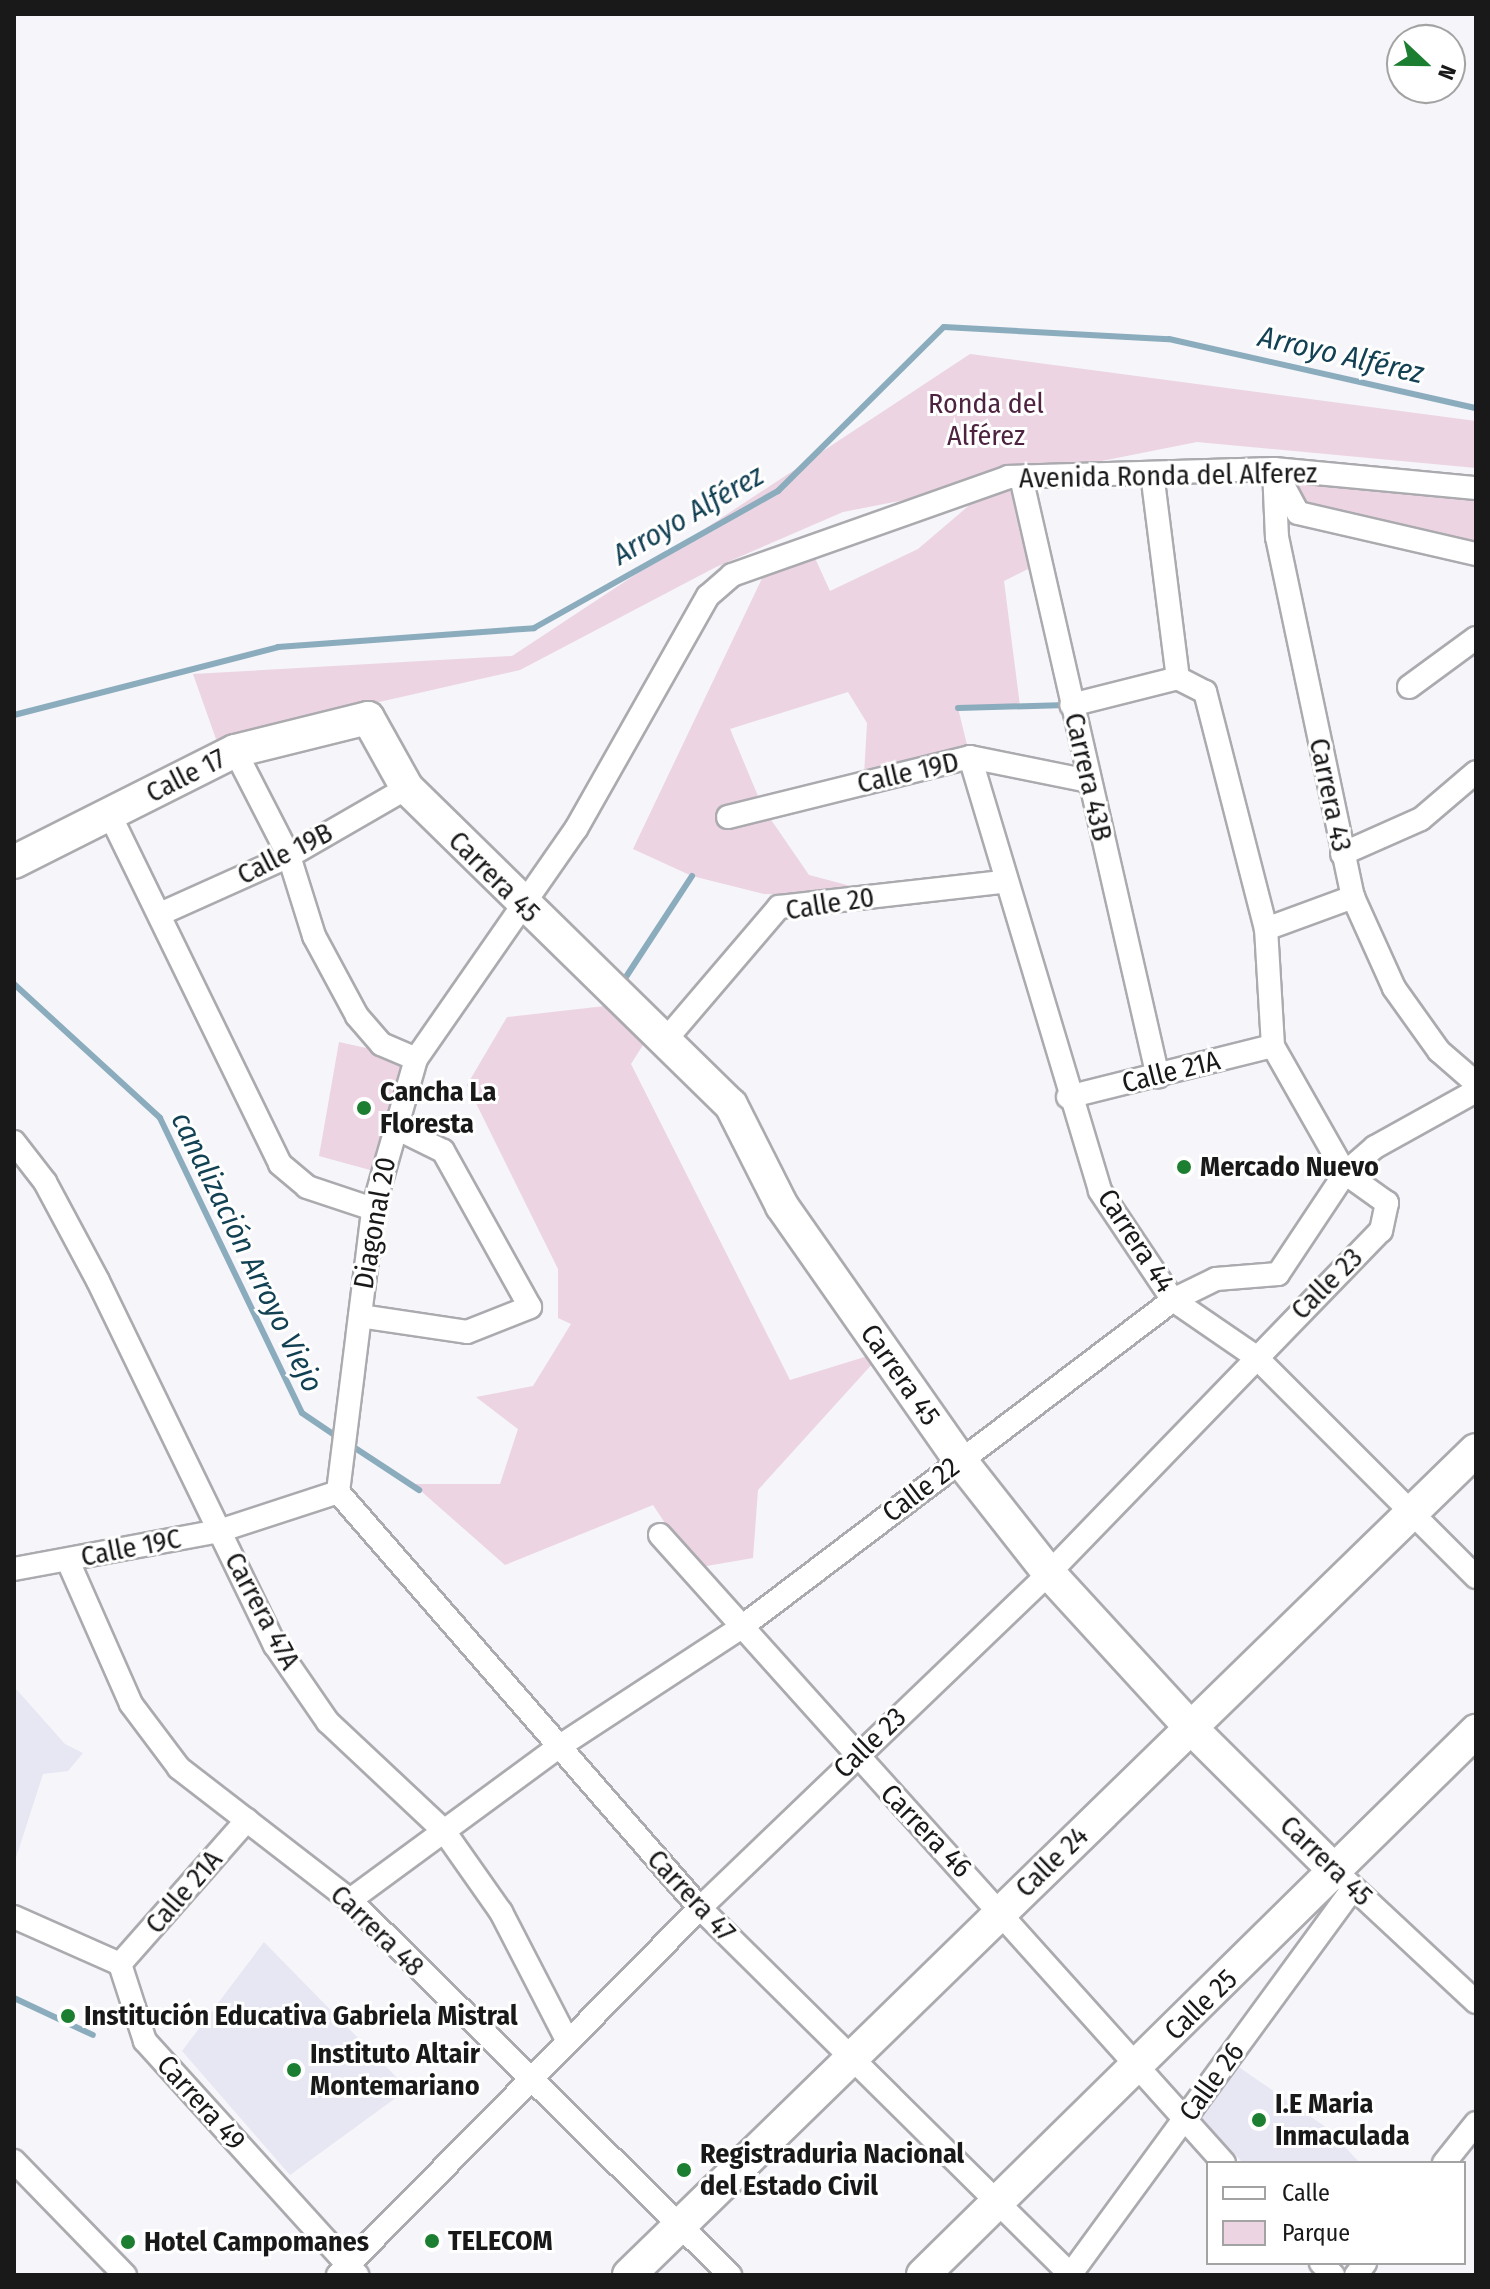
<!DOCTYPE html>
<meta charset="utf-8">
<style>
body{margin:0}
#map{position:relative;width:1490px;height:2289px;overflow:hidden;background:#f5f5fa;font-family:"Fira Sans Condensed",sans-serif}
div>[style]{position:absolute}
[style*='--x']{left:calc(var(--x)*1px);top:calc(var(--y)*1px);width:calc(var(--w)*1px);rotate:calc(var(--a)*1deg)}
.built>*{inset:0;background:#e7e7f3}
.green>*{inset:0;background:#ecd4e2}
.stream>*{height:6px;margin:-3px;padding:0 3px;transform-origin:3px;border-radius:3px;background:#8bacbd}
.roads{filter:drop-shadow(2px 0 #ababaf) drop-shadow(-2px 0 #ababaf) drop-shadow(0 2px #ababaf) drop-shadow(0 -2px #ababaf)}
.street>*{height:22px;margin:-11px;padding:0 11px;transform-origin:11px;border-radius:11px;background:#fff}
.secondary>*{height:32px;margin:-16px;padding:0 16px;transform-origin:16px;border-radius:16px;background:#fff}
.dots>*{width:22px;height:22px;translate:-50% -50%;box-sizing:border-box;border:4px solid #fff;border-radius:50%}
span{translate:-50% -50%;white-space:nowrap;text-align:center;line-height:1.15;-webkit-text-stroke:6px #fff;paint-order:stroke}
.park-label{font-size:28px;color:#4d233f}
.street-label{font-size:28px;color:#19191a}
.poi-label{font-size:28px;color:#19191a;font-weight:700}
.left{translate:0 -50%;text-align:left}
.water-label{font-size:30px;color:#134154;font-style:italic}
.frame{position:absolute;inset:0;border:16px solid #19191a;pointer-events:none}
.legend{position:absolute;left:1206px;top:2161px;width:260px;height:104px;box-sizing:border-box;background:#fff;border:2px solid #a3a3a3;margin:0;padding:10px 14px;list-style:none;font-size:24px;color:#19191a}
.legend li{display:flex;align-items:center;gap:16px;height:40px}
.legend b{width:40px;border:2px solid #a3a3a3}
.north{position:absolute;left:1386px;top:24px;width:80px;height:80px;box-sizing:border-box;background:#fff;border:2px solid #a3a3a3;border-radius:50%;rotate:112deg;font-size:22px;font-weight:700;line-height:32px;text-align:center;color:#19191a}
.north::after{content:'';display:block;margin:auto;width:28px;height:36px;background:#1c7e30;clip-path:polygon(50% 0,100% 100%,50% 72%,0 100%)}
</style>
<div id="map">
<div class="built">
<div style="clip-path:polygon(16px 1689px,65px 1744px,83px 1753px,68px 1771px,43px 1774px,14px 1864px)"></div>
<div style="clip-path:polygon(264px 1942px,408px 2089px,290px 2175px,182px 2051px)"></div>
<div style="clip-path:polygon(1233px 2063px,1327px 2128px,1360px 2163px,1243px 2163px,1195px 2112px)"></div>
</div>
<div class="green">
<div style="clip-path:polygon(970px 354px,1476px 421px,1476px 468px,1197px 442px,1021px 477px,1032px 567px,1004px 581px,1020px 706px,958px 708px,970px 757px,864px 776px,867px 723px,848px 692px,730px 729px,763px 808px,809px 875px,885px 895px,764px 894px,692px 876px,633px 849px,766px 570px,815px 558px,830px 591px,918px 549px,972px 503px,1017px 478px,843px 512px,716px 567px,520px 670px,216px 739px,193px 674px,512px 656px)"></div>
<div style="clip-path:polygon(1274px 469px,1476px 492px,1476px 554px,1298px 513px)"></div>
<div style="clip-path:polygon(605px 1006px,655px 1026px,631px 1064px,790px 1380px,884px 1351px,758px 1490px,753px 1558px,695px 1568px,653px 1505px,505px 1565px,413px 1484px,500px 1484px,518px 1429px,476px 1397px,533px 1386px,571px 1324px,558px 1318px,558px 1269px,467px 1085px,507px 1017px)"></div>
<div style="clip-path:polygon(339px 1042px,416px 1059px,381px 1173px,319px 1156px)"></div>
</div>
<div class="stream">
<div style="--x:958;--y:708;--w:109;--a:-1.6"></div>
<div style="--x:14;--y:715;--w:273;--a:-14.4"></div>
<div style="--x:278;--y:647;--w:257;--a:-4.2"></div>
<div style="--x:534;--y:628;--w:280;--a:-29.3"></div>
<div style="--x:778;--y:491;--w:233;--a:-44.7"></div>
<div style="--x:944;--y:327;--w:225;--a:3.1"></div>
<div style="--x:1169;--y:339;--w:315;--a:12.7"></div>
<div style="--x:622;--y:983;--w:128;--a:-56.8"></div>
<div style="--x:14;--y:984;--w:198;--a:42.5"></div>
<div style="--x:160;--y:1118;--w:327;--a:64.3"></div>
<div style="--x:302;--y:1413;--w:45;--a:34"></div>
<div style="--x:349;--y:1444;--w:84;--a:33.3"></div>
<div style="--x:14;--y:1998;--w:87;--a:25.1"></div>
</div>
<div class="roads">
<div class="street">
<div style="--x:1274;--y:469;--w:68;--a:87.5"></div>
<div style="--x:1277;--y:537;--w:368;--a:78.1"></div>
<div style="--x:1353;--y:897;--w:100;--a:65.7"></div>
<div style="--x:1394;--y:988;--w:77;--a:54.5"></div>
<div style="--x:1439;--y:1051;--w:49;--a:40.9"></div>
<div style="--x:1152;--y:473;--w:207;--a:82.8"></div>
<div style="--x:1277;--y:474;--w:44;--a:61.7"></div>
<div style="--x:1298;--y:513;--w:183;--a:13"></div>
<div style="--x:1021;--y:477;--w:615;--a:77.14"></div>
<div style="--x:1409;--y:687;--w:83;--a:-36.2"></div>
<div style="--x:235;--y:751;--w:118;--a:62.8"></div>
<div style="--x:289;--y:856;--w:84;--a:72.6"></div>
<div style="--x:314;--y:936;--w:91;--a:61.7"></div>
<div style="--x:357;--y:1016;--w:37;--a:49"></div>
<div style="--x:381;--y:1044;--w:38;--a:23"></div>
<div style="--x:970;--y:757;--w:453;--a:73.3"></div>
<div style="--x:1100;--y:1191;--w:131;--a:56.2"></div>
<div style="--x:1173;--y:1300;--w:101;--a:34.5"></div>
<div style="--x:1256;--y:1357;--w:311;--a:45"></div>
<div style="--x:110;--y:815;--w:388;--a:64"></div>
<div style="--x:280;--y:1164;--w:35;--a:40"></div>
<div style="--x:307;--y:1187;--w:70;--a:18.4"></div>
<div style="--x:728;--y:817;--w:249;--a:-13.9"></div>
<div style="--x:970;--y:757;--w:121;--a:11.4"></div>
<div style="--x:1342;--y:854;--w:86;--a:-23.9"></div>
<div style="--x:1421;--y:819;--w:72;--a:-40.5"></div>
<div style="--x:160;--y:914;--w:141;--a:-24.2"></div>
<div style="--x:289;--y:856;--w:136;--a:-30"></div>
<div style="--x:1266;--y:929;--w:93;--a:-20.2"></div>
<div style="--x:668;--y:1037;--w:171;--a:-49.5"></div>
<div style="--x:779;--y:907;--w:223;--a:-6.4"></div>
<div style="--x:1068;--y:1097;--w:211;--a:-14"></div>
<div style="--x:14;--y:1142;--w:51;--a:52.2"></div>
<div style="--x:45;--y:1182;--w:112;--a:61.8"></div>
<div style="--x:98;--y:1281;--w:405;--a:64.1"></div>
<div style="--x:275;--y:1645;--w:93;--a:55.5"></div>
<div style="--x:328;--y:1722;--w:159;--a:43.2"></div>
<div style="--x:444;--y:1831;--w:99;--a:54.9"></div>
<div style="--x:501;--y:1912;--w:144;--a:62.7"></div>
<div style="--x:360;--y:1316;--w:108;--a:8.5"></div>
<div style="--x:467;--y:1332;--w:68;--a:-21.6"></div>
<div style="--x:530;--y:1307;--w:179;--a:-119.1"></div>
<div style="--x:443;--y:1151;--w:57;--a:-153.9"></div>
<div style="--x:338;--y:1492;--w:285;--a:-82.9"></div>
<div style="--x:373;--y:1209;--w:156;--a:-74"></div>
<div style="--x:416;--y:1059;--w:280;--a:-55.2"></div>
<div style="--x:576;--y:829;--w:268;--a:-60.5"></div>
<div style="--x:708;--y:596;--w:32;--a:-41"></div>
<div style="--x:732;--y:575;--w:293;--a:-19.5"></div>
<div style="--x:1008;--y:477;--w:266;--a:-1.7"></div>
<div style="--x:1274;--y:469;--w:203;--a:5.4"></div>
<div style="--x:338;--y:1492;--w:551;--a:48.97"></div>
<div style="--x:700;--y:1908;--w:522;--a:44.69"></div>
<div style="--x:660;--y:1535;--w:844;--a:48.07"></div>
<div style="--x:68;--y:1561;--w:156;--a:66.2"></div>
<div style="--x:131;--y:1704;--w:80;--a:53.1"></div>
<div style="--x:179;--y:1768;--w:216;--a:37.7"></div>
<div style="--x:350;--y:1900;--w:534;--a:44.62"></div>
<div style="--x:14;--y:1569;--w:208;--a:-10.5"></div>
<div style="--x:219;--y:1531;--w:125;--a:-18.1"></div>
<div style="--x:1344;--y:1879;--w:180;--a:43"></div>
<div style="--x:350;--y:1900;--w:257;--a:-36.3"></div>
<div style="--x:557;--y:1748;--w:217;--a:-33.2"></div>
<div style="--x:739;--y:1629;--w:545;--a:-37.16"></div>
<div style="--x:1173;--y:1300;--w:48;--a:-26"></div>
<div style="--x:1216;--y:1279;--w:62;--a:-4.6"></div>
<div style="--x:1278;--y:1274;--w:121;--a:-56.4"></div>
<div style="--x:1345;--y:1173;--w:40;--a:-41"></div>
<div style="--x:1375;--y:1147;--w:115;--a:-29"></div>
<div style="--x:14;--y:1917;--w:116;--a:23.9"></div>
<div style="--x:120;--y:1964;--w:81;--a:72"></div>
<div style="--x:145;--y:2041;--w:316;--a:47.8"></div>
<div style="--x:120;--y:1964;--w:192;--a:-48.6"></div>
<div style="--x:14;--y:2161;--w:159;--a:45.8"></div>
<div style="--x:1444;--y:2163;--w:51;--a:-51.3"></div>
<div style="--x:1321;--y:2263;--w:17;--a:45"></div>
<div style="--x:338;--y:2275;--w:515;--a:-45.39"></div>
<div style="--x:700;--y:1908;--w:484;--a:-43.8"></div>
<div style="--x:1049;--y:1573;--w:477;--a:-45.9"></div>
<div style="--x:1381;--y:1231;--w:29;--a:-78"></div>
<div style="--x:1387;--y:1203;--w:52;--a:-144.5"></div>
<div style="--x:1345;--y:1173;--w:146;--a:-119.6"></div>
<div style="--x:1273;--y:1046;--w:117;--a:-93.4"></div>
<div style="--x:1266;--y:929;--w:245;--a:-104.4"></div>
<div style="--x:1205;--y:692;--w:30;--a:-153"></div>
<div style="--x:1178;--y:678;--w:110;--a:165.8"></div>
<div style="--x:1070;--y:2275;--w:479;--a:-53.8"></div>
<div style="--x:1356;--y:2275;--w:15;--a:-53"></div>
</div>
<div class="secondary">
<div style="--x:14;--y:862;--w:247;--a:-26.7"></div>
<div style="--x:235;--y:751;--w:137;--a:-13.9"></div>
<div style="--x:368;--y:718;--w:80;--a:60.9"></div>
<div style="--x:407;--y:788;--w:453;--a:44.4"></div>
<div style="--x:731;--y:1105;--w:113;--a:63.2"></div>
<div style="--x:782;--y:1206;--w:310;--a:55"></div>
<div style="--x:960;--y:1460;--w:144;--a:51.8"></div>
<div style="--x:1049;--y:1573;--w:210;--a:47.5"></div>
<div style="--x:1191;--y:1728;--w:206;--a:44.8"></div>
<div style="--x:629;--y:2275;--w:1182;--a:-44.25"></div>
<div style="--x:923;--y:2275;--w:776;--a:-44.53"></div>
</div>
</div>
<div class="dots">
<div style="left:364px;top:1108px;background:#1c7e30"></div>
<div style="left:1184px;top:1167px;background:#1c7e30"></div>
<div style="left:68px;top:2016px;background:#1c7e30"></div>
<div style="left:294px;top:2070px;background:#1c7e30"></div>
<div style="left:1259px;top:2120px;background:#1c7e30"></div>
<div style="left:684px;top:2170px;background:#1c7e30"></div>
<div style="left:432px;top:2241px;background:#1c7e30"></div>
<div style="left:128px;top:2242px;background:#1c7e30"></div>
</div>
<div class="park-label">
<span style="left:986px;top:420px">Ronda del<br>Alférez</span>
</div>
<div class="street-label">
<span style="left:1168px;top:476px;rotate:-1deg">Avenida Ronda del Alferez</span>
<span style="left:908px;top:773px;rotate:-13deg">Calle 19D</span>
<span style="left:186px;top:776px;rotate:-27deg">Calle 17</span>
<span style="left:1088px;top:777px;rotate:77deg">Carrera 43B</span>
<span style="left:1330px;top:795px;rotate:78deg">Carrera 43</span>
<span style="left:285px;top:854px;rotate:-27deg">Calle 19B</span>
<span style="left:494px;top:877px;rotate:45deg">Carrera 45</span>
<span style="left:830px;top:904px;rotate:-9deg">Calle 20</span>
<span style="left:1171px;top:1072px;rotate:-14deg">Calle 21A</span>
<span style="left:375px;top:1223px;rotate:-80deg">Diagonal 20</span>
<span style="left:1136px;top:1241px;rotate:57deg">Carrera 44</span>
<span style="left:1327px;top:1284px;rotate:-45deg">Calle 23</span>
<span style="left:900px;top:1375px;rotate:55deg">Carrera 45</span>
<span style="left:921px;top:1490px;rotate:-37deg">Calle 22</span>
<span style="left:131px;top:1548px;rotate:-11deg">Calle 19C</span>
<span style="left:262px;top:1611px;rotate:62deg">Carrera 47A</span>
<span style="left:870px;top:1743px;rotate:-44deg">Calle 23</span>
<span style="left:926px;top:1831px;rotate:46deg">Carrera 46</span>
<span style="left:1326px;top:1861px;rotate:44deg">Carrera 45</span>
<span style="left:1052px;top:1862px;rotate:-44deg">Calle 24</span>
<span style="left:184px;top:1892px;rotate:-49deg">Calle 21A</span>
<span style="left:691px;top:1896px;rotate:47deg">Carrera 47</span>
<span style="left:377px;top:1931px;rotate:44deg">Carrera 48</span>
<span style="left:1201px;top:2005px;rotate:-44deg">Calle 25</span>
<span style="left:1212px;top:2082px;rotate:-54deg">Calle 26</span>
<span style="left:201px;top:2103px;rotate:48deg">Carrera 49</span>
</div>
<div class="poi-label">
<span class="left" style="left:380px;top:1108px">Cancha La<br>Floresta</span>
<span class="left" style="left:1200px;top:1167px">Mercado Nuevo</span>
<span class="left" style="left:84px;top:2016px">Institución Educativa Gabriela Mistral</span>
<span class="left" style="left:310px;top:2070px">Instituto Altair<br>Montemariano</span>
<span class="left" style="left:1275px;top:2120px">I.E Maria<br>Inmaculada</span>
<span class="left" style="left:700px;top:2170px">Registraduria Nacional<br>del Estado Civil</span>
<span class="left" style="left:448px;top:2241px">TELECOM</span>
<span class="left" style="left:144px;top:2242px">Hotel Campomanes</span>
</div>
<div class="water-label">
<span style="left:1341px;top:355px;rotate:13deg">Arroyo Alférez</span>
<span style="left:688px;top:515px;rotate:-30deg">Arroyo Alférez</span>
<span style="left:247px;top:1252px;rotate:64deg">canalización Arroyo Viejo</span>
</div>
<div class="frame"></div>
<ul class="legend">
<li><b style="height:10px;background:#fff"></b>Calle</li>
<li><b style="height:22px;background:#ecd4e2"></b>Parque</li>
</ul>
<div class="north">N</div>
</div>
